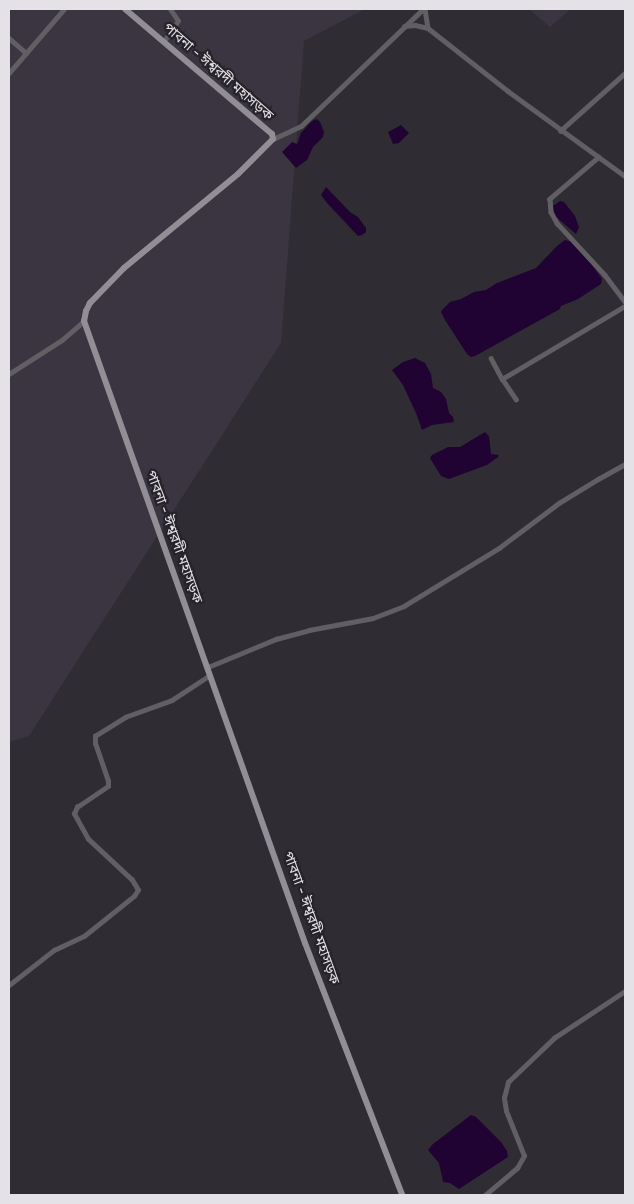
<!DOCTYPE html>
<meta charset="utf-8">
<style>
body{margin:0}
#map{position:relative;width:634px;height:1204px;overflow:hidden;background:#302c34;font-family:Rubik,"Noto Sans Bengali",sans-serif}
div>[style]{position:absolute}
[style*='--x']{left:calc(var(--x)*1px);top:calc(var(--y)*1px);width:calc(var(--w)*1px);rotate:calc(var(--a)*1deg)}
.built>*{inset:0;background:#3a3541}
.water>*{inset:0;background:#200233}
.minor>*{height:4.5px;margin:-2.25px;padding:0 2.25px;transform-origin:2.25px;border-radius:2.25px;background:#615f63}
.primary>*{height:6px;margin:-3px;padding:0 3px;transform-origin:3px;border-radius:3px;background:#928e96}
span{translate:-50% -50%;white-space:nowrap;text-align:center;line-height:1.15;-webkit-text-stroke:4.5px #26232a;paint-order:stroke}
.street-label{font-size:14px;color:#e5e2e7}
.frame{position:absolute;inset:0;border:10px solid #e5e2e7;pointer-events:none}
</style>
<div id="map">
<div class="built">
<div style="clip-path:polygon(9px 9px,365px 9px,304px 41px,281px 343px,29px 736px,9px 742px)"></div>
<div style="clip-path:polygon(529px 9px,571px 9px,550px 27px)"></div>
</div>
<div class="water">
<div style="clip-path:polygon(317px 119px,320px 122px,324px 132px,323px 137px,313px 147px,307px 160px,296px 168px,282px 152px,292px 142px,297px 144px,301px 133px,312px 121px)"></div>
<div style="clip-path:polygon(401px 125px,409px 133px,399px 143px,393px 144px,388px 132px)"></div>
<div style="clip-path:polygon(326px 187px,350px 212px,358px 217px,366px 228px,366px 232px,362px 235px,358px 236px,327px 203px,321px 195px)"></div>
<div style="clip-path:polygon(560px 201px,564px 202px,575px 216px,579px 227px,576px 234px,555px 216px,553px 206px)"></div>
<div style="clip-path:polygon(565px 240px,573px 242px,583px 252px,602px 279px,601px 284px,578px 299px,561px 306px,560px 309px,475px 356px,471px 357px,467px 354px,445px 320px,441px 312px,442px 310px,450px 302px,461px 299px,474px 292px,486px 290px,497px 283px,536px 268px,557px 246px)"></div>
<div style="clip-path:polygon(415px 358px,425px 363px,431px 374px,433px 388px,441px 392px,446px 399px,449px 413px,453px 417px,454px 422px,432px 425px,422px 430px,416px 413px,403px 385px,392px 370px,403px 362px)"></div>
<div style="clip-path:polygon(485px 432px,489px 436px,491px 454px,499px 455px,498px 457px,487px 465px,449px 479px,441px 476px,430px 458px,432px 455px,448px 447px,460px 447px)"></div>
<div style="clip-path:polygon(471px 1115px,476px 1117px,501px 1142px,507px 1151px,508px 1157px,459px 1189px,450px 1183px,443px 1182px,439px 1163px,428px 1150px,433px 1144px)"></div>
</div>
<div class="minor">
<div style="--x:425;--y:9;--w:19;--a:81"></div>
<div style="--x:404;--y:26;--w:11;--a:-5"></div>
<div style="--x:415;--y:25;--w:13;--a:13"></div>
<div style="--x:428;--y:28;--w:102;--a:38.2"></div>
<div style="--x:508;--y:91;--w:145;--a:36"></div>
<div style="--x:9;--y:38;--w:23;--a:41"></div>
<div style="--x:164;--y:41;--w:24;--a:-55"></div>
<div style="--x:178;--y:21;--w:14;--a:-124"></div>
<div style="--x:9;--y:73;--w:84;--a:-49.3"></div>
<div style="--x:560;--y:131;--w:87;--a:-41.7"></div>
<div style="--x:273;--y:139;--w:31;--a:-25"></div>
<div style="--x:301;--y:126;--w:169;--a:-43.8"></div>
<div style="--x:599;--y:157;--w:65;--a:139.4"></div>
<div style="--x:550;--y:199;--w:13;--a:86"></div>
<div style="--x:551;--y:212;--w:13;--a:61"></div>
<div style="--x:557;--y:223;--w:71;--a:47.3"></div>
<div style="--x:605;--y:275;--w:34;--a:53"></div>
<div style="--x:491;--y:358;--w:24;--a:62"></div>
<div style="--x:9;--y:374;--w:63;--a:-32.7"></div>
<div style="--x:62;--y:340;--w:29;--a:-41"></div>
<div style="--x:516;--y:400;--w:25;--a:-124"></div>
<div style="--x:502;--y:379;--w:143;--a:-30.7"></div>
<div style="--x:208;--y:667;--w:74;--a:-22.4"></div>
<div style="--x:276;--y:639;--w:34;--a:-15"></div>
<div style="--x:309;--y:630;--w:65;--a:-10.6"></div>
<div style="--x:373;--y:618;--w:33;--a:-21"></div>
<div style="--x:404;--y:606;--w:111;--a:-31.4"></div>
<div style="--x:499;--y:548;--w:75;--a:-36.9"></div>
<div style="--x:559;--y:503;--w:46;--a:-31.6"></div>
<div style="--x:598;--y:479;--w:31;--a:-29"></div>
<div style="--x:9;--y:985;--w:57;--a:-37.9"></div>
<div style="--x:54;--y:950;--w:33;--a:-25"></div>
<div style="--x:84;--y:936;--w:64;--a:-38.7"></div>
<div style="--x:134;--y:896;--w:7;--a:-56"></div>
<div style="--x:138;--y:890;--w:12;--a:-121"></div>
<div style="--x:132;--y:880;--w:60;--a:-137"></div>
<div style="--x:88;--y:839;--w:29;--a:-119"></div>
<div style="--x:74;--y:814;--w:8;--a:-67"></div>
<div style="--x:77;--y:807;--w:37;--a:-34"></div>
<div style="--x:108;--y:786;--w:5;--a:-90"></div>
<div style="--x:108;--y:781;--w:39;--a:-109"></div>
<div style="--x:95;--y:744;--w:8;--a:-90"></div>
<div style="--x:95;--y:736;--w:36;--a:-32"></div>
<div style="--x:125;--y:717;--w:50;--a:-19.9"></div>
<div style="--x:172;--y:700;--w:45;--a:-33.3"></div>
<div style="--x:485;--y:1195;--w:42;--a:-40.2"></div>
<div style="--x:517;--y:1168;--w:14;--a:-60"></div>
<div style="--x:524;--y:1156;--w:48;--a:-111.8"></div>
<div style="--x:506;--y:1111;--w:13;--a:-99"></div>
<div style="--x:504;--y:1098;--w:16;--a:-76"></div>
<div style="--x:508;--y:1082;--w:64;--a:-43.7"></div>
<div style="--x:554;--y:1038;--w:85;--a:-33.5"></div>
</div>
<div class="primary">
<div style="--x:125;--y:9;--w:193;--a:40.4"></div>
<div style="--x:272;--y:134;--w:5;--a:79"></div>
<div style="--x:273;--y:139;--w:49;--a:135"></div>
<div style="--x:238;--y:174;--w:148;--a:140.5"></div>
<div style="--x:124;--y:268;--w:49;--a:134.2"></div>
<div style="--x:90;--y:303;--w:9;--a:117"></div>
<div style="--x:86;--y:311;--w:10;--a:101"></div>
<div style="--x:84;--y:321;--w:660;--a:70.44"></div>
<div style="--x:305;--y:943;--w:270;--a:68.9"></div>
</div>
<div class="street-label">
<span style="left:218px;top:72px;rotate:41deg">পাবনা - ঈশ্বরদী মহাসড়ক</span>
<span style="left:174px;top:537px;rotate:70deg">পাবনা - ঈশ্বরদী মহাসড়ক</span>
<span style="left:311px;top:918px;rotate:70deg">পাবনা - ঈশ্বরদী মহাসড়ক</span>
</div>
<div class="frame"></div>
</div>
